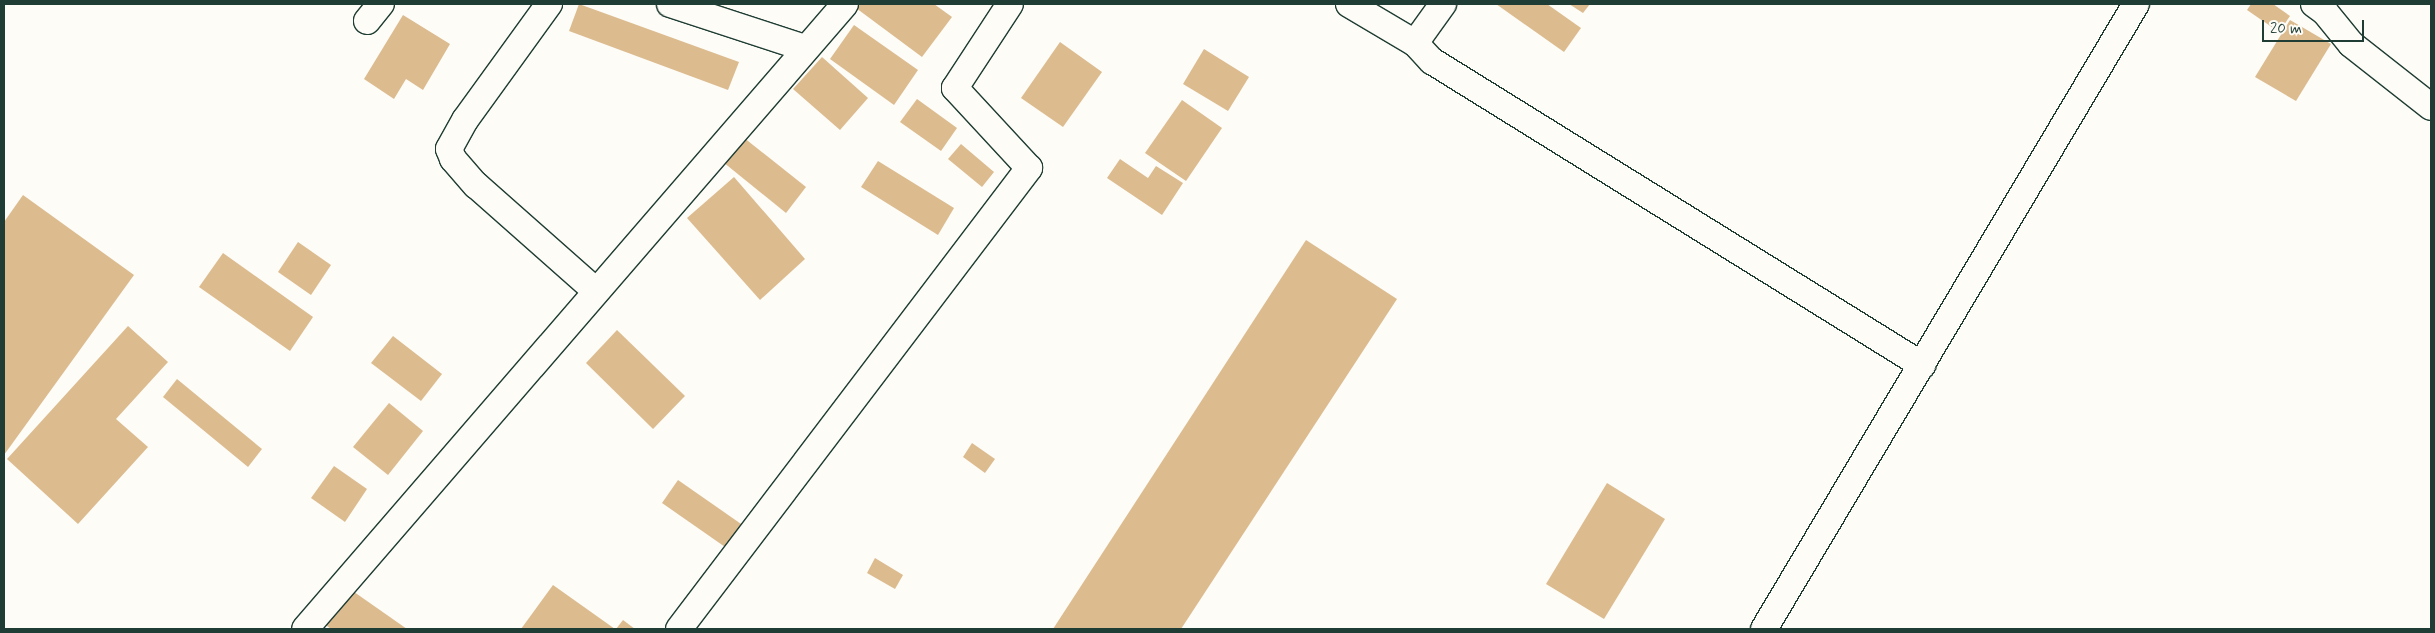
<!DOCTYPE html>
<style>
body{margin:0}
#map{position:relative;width:2435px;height:633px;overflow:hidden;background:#fdfcf7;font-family:Mynerve,sans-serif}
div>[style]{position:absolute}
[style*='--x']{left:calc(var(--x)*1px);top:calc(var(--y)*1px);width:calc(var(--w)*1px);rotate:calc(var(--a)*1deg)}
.building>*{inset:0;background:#dcbb8f}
.roads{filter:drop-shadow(1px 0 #1f3d34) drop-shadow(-1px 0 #1f3d34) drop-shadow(0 1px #1f3d34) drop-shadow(0 -1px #1f3d34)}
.street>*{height:26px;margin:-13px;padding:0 13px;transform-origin:13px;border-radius:13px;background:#fdfcf7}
span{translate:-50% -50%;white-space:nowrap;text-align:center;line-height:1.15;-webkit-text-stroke:5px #fdfcf7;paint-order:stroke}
.frame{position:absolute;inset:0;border:5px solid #1f3d34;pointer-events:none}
.scale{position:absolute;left:2262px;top:20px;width:102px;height:22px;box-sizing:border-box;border:2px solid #1f3d34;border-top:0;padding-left:6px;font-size:15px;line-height:18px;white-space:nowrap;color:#1f3d34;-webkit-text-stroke:4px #fdfcf7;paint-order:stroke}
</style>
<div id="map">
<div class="building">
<div style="clip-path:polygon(579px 4px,739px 62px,728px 90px,569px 31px)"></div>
<div style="clip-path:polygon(859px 4px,934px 4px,952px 17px,922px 57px,856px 8px)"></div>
<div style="clip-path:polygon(1496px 4px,1547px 4px,1581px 28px,1564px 52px)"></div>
<div style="clip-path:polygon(1569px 4px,1590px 4px,1583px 13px)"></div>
<div style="clip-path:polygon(2251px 4px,2273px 4px,2290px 16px,2279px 32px,2247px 10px)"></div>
<div style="clip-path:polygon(403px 15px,450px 44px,423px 90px,406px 79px,394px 99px,364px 79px)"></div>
<div style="clip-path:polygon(2290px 20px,2331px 44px,2296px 101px,2255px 77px)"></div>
<div style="clip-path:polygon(854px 25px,918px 70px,894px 105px,830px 59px)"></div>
<div style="clip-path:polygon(1060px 42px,1102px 72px,1063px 127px,1021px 98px)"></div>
<div style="clip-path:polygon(1204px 49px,1249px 77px,1228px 111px,1183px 84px)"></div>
<div style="clip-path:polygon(822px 57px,868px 98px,840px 130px,793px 89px)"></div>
<div style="clip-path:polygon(917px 99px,957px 128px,941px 151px,900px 122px)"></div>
<div style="clip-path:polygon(1182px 100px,1222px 128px,1186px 181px,1145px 153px)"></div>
<div style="clip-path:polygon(743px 137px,806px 187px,786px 213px,723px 162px)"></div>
<div style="clip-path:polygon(961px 144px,994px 172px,982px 187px,948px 159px)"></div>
<div style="clip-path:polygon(1120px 159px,1148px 178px,1156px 166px,1183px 183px,1162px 215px,1107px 178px)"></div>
<div style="clip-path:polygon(878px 161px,954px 208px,938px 235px,861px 187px)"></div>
<div style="clip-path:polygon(734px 177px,805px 259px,760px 300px,687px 218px)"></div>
<div style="clip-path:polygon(23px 195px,134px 275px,4px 455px,4px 222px)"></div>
<div style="clip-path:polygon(1306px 240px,1397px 299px,1181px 629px,1053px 629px)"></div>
<div style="clip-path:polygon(298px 242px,331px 265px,311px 295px,278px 272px)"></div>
<div style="clip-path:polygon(223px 253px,313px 317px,290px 351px,199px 287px)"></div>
<div style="clip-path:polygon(128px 326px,168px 362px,116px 419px,148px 447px,78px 524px,7px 459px)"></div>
<div style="clip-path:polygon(617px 330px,685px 396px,653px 429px,586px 363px)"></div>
<div style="clip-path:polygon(393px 336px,442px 374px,421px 401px,371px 363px)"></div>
<div style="clip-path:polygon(177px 379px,262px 449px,248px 467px,163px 397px)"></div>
<div style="clip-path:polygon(389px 403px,423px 431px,388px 475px,353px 447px)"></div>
<div style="clip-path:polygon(972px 443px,995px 459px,985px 473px,963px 457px)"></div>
<div style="clip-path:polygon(334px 466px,367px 489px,345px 522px,311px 498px)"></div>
<div style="clip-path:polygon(678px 480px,744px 526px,728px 549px,662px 503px)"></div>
<div style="clip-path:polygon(1607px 483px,1665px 519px,1604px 619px,1546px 584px)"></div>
<div style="clip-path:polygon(875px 558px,903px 575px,895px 589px,867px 573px)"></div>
<div style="clip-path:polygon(553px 585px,615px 629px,521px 629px)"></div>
<div style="clip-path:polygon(347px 587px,407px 629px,331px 629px,323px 623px)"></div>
<div style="clip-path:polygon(623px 620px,635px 629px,616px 629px)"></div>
</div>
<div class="roads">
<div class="street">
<div style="--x:549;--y:4;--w:143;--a:125.9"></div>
<div style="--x:465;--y:120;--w:33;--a:119"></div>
<div style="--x:449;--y:149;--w:11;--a:68"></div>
<div style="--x:453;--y:159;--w:35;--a:49"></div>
<div style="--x:476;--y:185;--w:160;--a:41.5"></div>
<div style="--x:670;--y:4;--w:142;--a:18.1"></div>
<div style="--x:1349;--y:4;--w:77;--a:30.6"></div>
<div style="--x:1415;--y:43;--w:25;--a:47"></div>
<div style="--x:1432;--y:61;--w:577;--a:31.82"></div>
<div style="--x:2314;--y:4;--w:14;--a:36"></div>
<div style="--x:2325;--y:12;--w:41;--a:50.9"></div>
<div style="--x:2351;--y:44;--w:102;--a:38.2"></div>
<div style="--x:367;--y:21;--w:22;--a:-51"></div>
<div style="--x:1415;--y:43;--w:48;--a:-54.3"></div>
<div style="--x:305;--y:629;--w:826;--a:-49.17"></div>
<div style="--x:679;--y:629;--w:579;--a:-52.79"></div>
<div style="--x:1029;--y:168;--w:109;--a:-132.8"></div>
<div style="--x:955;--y:88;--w:100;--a:-56.8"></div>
<div style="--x:1764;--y:629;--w:727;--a:-59.24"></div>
</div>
</div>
<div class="frame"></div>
<div class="scale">20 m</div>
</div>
